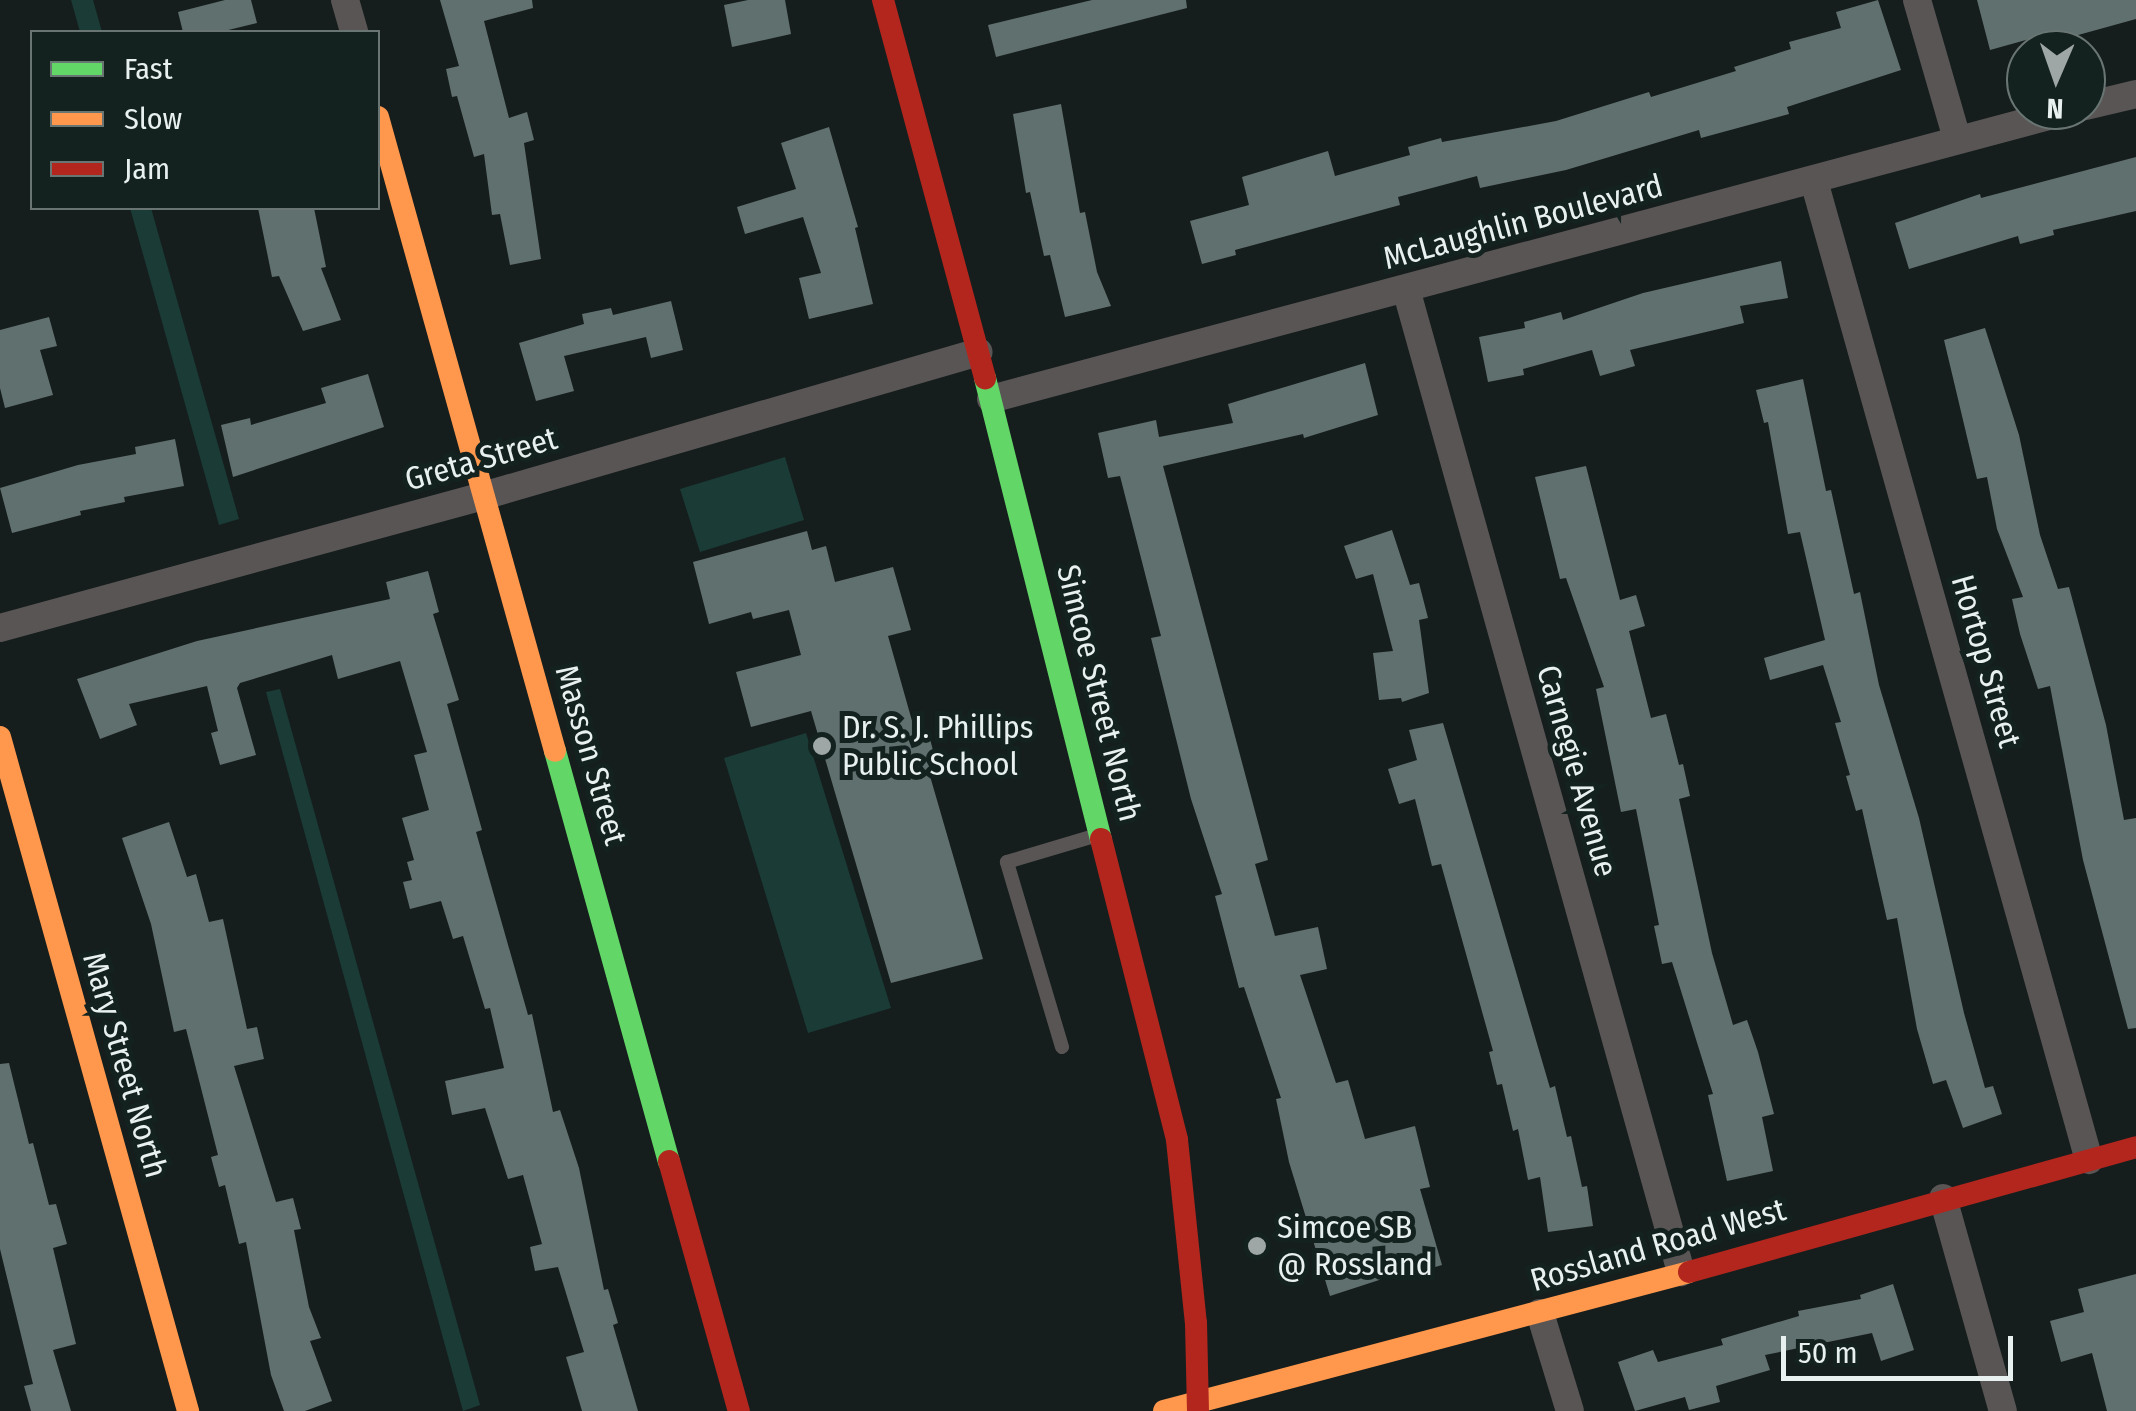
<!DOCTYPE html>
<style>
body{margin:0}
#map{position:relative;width:2136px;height:1411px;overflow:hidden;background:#161e1d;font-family:"Fira Sans Condensed",sans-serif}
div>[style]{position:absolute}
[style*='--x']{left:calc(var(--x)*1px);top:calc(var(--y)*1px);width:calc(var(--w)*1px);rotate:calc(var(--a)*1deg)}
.green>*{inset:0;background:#1a3b36}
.building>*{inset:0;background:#60706e}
.lane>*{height:14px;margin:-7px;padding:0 7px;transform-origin:7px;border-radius:7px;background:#595555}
.street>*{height:28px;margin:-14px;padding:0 14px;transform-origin:14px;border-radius:14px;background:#595555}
.fast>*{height:22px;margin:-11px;padding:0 11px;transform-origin:11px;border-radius:11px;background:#63d668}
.slow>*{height:22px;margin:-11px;padding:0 11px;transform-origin:11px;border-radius:11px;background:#ff974d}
.jam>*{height:22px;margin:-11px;padding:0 11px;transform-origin:11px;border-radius:11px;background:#b3261e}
.dots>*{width:28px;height:28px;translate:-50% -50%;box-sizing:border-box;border:5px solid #13221f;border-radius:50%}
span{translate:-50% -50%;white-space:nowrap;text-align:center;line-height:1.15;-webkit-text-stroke:10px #13221f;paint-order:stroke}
.street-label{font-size:32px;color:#e8f1f0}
.poi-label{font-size:32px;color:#e8f1f0}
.left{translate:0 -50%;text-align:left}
.legend{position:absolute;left:30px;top:30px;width:350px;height:180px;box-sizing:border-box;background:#13221f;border:2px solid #687573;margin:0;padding:12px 18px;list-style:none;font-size:30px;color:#e8f1f0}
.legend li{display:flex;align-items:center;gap:20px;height:50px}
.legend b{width:50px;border:2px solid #687573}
.north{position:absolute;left:2006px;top:30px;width:100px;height:100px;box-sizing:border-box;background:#13221f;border:2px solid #687573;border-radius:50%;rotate:182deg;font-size:28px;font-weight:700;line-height:40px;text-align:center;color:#e8f1f0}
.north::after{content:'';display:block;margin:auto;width:35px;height:45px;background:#9ea7a6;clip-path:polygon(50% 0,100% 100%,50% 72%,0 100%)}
.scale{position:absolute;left:1781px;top:1336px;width:232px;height:45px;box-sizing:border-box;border:5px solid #e8f1f0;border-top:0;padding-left:12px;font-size:30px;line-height:35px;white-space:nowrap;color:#e8f1f0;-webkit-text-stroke:8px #13221f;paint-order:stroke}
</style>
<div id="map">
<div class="green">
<div style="clip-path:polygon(71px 0,93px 0,102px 32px,80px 32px)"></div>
<div style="clip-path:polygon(130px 208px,151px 208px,239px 519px,219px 525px)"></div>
<div style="clip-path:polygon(785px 457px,804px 520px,700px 552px,680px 489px)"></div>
<div style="clip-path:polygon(280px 689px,480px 1405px,463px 1411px,266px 692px)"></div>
<div style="clip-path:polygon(806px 733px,891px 1008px,808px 1033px,724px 758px)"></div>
</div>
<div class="building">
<div style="clip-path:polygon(225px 0,251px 0,257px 23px,220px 32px,183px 32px,178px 12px)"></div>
<div style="clip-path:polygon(440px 0,532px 0,533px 8px,484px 21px,509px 118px,527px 112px,534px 140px,524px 143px,541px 259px,510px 265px,500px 214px,492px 215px,484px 154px,474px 157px,457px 96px,452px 97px,446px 69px,459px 66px)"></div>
<div style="clip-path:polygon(748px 0,785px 0,791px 34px,732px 47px,724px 5px)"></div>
<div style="clip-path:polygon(1092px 0,1186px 0,1187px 8px,996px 57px,988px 25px)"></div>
<div style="clip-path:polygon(1878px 0,1901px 70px,1787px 107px,1789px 114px,1701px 138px,1699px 130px,1566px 170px,1480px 188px,1477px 176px,1398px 197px,1400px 205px,1235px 250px,1236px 255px,1202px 264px,1190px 221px,1249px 205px,1242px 177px,1328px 151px,1335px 176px,1410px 155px,1408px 147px,1441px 138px,1442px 142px,1556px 121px,1649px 92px,1651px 97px,1736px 71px,1734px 67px,1791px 49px,1789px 42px,1841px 28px,1836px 12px)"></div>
<div style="clip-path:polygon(1977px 0,2136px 0,2136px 19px,2042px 45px,2040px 36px,1990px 50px)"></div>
<div style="clip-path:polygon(1061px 104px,1080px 213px,1085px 212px,1097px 272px,1111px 306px,1065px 317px,1050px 255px,1044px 256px,1030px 192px,1026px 193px,1013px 114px)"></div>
<div style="clip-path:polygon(829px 127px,858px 227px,855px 228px,873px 304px,809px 319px,799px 278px,821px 273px,803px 217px,745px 234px,737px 207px,796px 189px,781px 143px)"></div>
<div style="clip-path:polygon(2136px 157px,2136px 211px,2053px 230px,2054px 235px,2020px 244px,2018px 236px,1909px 269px,1895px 223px,1980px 194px,1981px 198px)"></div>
<div style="clip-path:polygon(258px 208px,314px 208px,326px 267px,321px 268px,341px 320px,303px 331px,279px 276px,272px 277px)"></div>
<div style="clip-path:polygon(1781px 261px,1788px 298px,1740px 306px,1744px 323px,1630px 350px,1635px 366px,1600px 376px,1592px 350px,1523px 369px,1524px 375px,1488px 382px,1479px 337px,1525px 328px,1524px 322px,1561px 312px,1563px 320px,1643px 293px)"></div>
<div style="clip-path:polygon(671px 301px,683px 350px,651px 358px,646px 337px,564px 356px,574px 391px,536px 401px,519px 343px,584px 324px,582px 314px,611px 308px,613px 315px)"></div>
<div style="clip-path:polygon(49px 317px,57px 346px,40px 350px,53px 395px,5px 408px,0 388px,0 330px)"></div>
<div style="clip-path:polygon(1985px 328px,2019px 435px,2040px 535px,2058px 589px,2069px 587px,2106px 725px,2124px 820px,2136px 818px,2136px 1028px,2128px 1029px,2083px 860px,2050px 686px,2038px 689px,2020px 634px,2012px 599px,2023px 597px,1997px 529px,1987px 477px,1977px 479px,1944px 340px)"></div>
<div style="clip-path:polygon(1365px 363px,1378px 415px,1304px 438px,1303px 434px,1163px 466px,1268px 860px,1255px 864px,1275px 936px,1318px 927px,1327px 969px,1300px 975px,1336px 1083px,1348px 1080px,1365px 1139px,1415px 1126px,1430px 1187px,1420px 1189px,1442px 1265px,1415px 1273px,1413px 1269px,1330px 1296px,1289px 1162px,1276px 1099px,1281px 1098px,1244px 987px,1239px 988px,1215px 896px,1222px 894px,1191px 799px,1151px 638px,1161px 636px,1120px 476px,1108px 478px,1098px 433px,1156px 420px,1159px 437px,1233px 423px,1228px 404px)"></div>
<div style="clip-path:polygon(368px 374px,384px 427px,233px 477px,221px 425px,250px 418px,251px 425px,326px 403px,321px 388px)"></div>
<div style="clip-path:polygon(1803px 379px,1826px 491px,1831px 490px,1854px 594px,1860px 592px,1879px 685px,1919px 818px,1964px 1013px,1985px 1088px,1993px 1086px,2002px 1114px,1963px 1128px,1946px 1080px,1933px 1084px,1917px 1029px,1897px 918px,1887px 920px,1862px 809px,1856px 811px,1846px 776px,1850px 775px,1835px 723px,1841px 722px,1823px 665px,1770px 680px,1764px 658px,1825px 640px,1800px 532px,1788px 534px,1768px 422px,1764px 423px,1756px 390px)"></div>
<div style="clip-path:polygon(175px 439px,184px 486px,124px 497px,125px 502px,80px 511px,81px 515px,12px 533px,0 488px,78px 465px,136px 454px,135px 447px)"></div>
<div style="clip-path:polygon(1586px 466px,1620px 600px,1636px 595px,1645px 626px,1629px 631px,1651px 718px,1666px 714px,1679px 765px,1683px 764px,1690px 796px,1679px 799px,1712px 953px,1733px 1025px,1747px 1020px,1758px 1052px,1774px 1114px,1762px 1117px,1773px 1171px,1727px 1181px,1708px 1095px,1713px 1094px,1672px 962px,1662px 964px,1654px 926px,1659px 925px,1636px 809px,1621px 812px,1596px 689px,1604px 687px,1566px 578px,1560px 579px,1535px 477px)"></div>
<div style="clip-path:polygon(1392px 530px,1410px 585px,1419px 583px,1428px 618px,1419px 620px,1429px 693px,1402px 702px,1401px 698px,1379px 700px,1373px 653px,1393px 651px,1373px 574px,1356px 579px,1344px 546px)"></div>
<div style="clip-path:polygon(807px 531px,812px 550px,826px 546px,835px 582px,893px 567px,911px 630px,888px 636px,918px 742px,930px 739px,939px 773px,930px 776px,983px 959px,891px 983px,811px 711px,751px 727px,736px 672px,801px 655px,789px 610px,753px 619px,751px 612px,709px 624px,693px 562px)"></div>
<div style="clip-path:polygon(428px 571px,439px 612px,433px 614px,459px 700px,447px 704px,482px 830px,476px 832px,528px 1015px,532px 1014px,553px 1112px,560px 1110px,579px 1168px,604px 1290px,608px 1289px,618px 1323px,613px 1325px,638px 1411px,582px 1411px,566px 1357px,584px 1352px,558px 1267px,535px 1271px,530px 1247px,542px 1244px,523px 1175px,508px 1179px,485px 1108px,452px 1115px,445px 1081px,504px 1068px,490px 1008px,485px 1009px,463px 936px,453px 939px,441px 901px,410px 909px,403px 882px,412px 880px,407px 862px,414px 860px,402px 818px,429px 810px,414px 755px,427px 752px,400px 661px,338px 679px,332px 655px,240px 683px,237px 688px,256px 755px,220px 765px,211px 733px,218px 731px,207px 686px,129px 704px,137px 725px,100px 739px,77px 679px,197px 641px,390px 599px,386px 582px)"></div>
<div style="clip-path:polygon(1443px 723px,1550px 1088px,1555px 1086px,1567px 1137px,1571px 1136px,1582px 1187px,1587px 1186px,1593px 1226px,1548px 1232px,1540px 1177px,1528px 1180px,1518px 1129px,1513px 1131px,1502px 1084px,1497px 1085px,1489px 1052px,1493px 1051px,1441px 864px,1432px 866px,1415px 799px,1399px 804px,1388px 769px,1417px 760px,1409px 730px)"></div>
<div style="clip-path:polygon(169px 822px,187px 877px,196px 874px,209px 922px,223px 919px,247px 1029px,257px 1027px,264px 1059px,234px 1066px,276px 1202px,293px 1198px,301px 1229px,294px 1230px,309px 1307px,321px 1338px,310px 1341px,332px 1401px,305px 1411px,284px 1411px,271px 1375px,246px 1242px,239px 1244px,225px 1185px,219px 1187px,211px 1157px,218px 1155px,186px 1029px,174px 1032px,151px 924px,122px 838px)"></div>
<div style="clip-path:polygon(9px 1063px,29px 1144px,33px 1143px,49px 1205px,56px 1204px,67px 1244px,53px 1248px,76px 1344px,53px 1350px,71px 1411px,31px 1411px,24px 1386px,33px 1384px,0 1249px,0 1064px)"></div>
<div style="clip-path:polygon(2136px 1274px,2136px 1411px,2107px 1411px,2092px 1353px,2061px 1362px,2050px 1321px,2084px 1312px,2078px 1289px)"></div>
<div style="clip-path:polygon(1893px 1284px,1914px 1350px,1881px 1361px,1872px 1333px,1765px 1355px,1770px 1370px,1716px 1386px,1720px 1402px,1689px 1410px,1685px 1397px,1635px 1411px,1618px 1362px,1653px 1350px,1658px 1362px,1723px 1345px,1721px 1339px,1799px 1316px,1798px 1311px,1861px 1299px,1860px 1295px)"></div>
</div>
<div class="lane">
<div style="--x:1062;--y:1047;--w:193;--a:-106.6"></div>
<div style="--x:1007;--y:862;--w:98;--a:-16.6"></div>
</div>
<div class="street">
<div style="--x:345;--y:0;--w:33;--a:74"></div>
<div style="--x:1917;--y:0;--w:145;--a:73.9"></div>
<div style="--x:2086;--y:106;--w:51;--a:-13.5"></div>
<div style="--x:1814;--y:181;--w:1017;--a:74.31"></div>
<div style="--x:1406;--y:289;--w:1021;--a:74.37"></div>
<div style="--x:991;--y:399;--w:1118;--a:-14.98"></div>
<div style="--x:0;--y:628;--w:501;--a:-15.29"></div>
<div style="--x:483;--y:496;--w:516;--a:-16.19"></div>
<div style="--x:1943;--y:1198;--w:221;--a:74.3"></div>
<div style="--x:1540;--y:1313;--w:102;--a:73"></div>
</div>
<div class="fast">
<div style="--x:985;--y:378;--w:475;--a:75.9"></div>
<div style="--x:555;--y:751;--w:426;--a:74.5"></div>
</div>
<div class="slow">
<div style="--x:378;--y:117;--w:658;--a:74.4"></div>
<div style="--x:0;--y:737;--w:700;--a:74.41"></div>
<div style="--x:1164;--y:1411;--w:543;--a:-14.83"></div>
</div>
<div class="jam">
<div style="--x:883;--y:0;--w:392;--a:74.9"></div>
<div style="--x:1101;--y:839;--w:310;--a:75.8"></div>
<div style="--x:1177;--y:1140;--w:184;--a:84.1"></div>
<div style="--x:1196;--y:1323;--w:88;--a:88.7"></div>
<div style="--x:669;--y:1161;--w:260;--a:74.4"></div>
<div style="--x:1689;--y:1272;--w:464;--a:-15.6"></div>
</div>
<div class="dots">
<div style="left:822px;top:746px;background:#9ea7a6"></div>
<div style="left:1257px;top:1246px;background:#9ea7a6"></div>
</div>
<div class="street-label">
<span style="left:1523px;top:222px;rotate:-15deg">McLaughlin Boulevard</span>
<span style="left:481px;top:459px;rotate:-16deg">Greta Street</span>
<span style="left:1986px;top:661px;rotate:74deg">Hortop Street</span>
<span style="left:1099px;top:693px;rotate:76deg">Simcoe Street North</span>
<span style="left:591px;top:755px;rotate:74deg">Masson Street</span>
<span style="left:1577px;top:771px;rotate:74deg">Carnegie Avenue</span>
<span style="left:125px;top:1065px;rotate:74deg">Mary Street North</span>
<span style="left:1658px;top:1245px;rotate:-16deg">Rossland Road West</span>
</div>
<div class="poi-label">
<span class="left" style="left:842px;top:746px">Dr. S. J. Phillips<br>Public School</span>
<span class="left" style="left:1277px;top:1246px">Simcoe SB<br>@ Rossland</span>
</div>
<ul class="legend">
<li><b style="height:12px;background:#63d668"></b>Fast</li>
<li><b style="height:12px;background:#ff974d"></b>Slow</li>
<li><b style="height:12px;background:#b3261e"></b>Jam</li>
</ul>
<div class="north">N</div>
<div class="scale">50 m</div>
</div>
